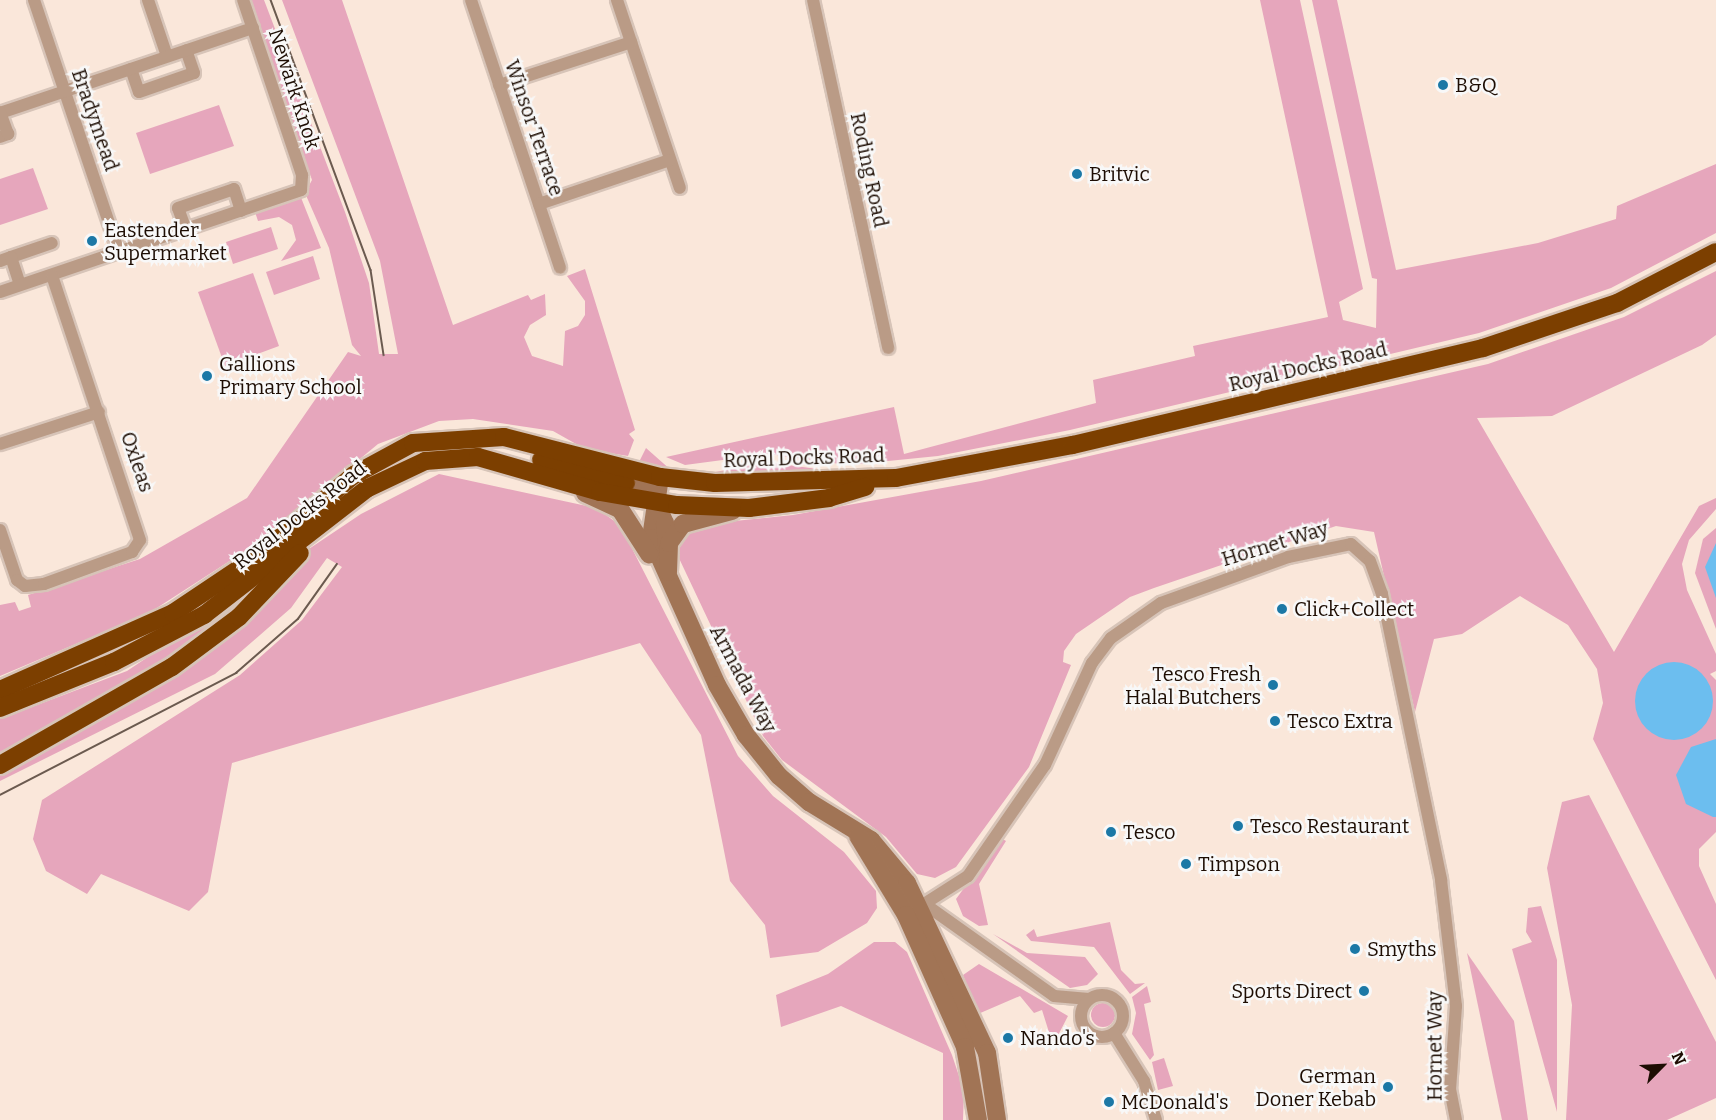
<!DOCTYPE html>
<style>
body{margin:0}
#map{position:relative;width:1716px;height:1120px;overflow:hidden;background:#fae7da;font-family:Bitter,serif}
div>[style]{position:absolute}
[style*='--x']{left:calc(var(--x)*1px);top:calc(var(--y)*1px);width:calc(var(--w)*1px);rotate:calc(var(--a)*1deg)}
.green>*{inset:0;background:#e6a6bc}
.round{border-radius:50%}
.water>*{inset:0;background:#6cbeef}
.roads{filter:drop-shadow(2px 0 #d7c4b8) drop-shadow(-2px 0 #d7c4b8) drop-shadow(0 2px #d7c4b8) drop-shadow(0 -2px #d7c4b8)}
.street>*{height:12px;margin:-6px;padding:0 6px;transform-origin:6px;border-radius:6px;background:#ba9b86}
.street>.ring{margin:-6px;padding:0;box-sizing:content-box;background:none;border:12px solid #ba9b86;border-radius:50%}
.secondary>*{height:18px;margin:-9px;padding:0 9px;transform-origin:9px;border-radius:9px;background:#a17455}
.highway>*{height:18px;margin:-9px;padding:0 9px;transform-origin:9px;border-radius:9px;background:#7c3f00}
.tram>*{height:1.5px;margin:-0.75px;padding:0 0.75px;transform-origin:0.75px;border-radius:0.75px;background:#6b5a4f}
.dots>*{width:16px;height:16px;translate:-50% -50%;box-sizing:border-box;border:3px solid #f8f8f8;border-radius:50%}
span{translate:-50% -50%;white-space:nowrap;text-align:center;line-height:1.15;-webkit-text-stroke:5px #f8f8f8;paint-order:stroke}
.poi-label{font-size:20px;color:#1d0d03}
.left{translate:0 -50%;text-align:left}
.right{translate:-100% -50%;text-align:right}
.street-label{font-size:20px;color:#1d0d03}
.north{position:absolute;left:1632px;top:1036px;width:60px;height:60px;-webkit-text-stroke:4px #f8f8f8;paint-order:stroke;rotate:66deg;font-size:16px;font-weight:700;line-height:24px;text-align:center;color:#1d0d03}
.north::after{content:'';display:block;margin:auto;width:21px;height:27px;background:#1d0d03;clip-path:polygon(50% 0,100% 100%,50% 72%,0 100%)}
</style>
<div id="map">
<div class="green">
<div style="clip-path:polygon(251px 0,264px 0,345px 212px,369px 283px,379px 354px,398px 354px,380px 261px,282px 0,342px 0,453px 325px,528px 295px,531px 300px,545px 294px,546px 315px,530px 325px,524px 337px,532px 356px,563px 366px,565px 331px,578px 326px,585px 315px,585px 301px,567px 276px,585px 269px,635px 430px,629px 434px,634px 440px,628px 456px,585px 449px,553px 431px,473px 419px,439px 421px,378px 444px,262px 540px,149px 613px,0 676px,0 605px,15px 602px,19px 611px,31px 607px,28px 595px,140px 559px,247px 498px,348px 352px,361px 356px,352px 345px,329px 248px,305px 193px,312px 180px)"></div>
<div style="clip-path:polygon(1260px 0,1300px 0,1363px 289px,1339px 302px,1343px 320px,1376px 328px,1377px 279px,1372px 278px,1312px 0,1337px 0,1396px 270px,1538px 243px,1616px 219px,1617px 206px,1716px 164px,1716px 233px,1611px 288px,1479px 333px,1070px 430px,938px 456px,848px 465px,768px 454px,685px 465px,666px 457px,894px 407px,904px 454px,1096px 403px,1093px 380px,1195px 356px,1193px 346px,1328px 317px)"></div>
<div style="clip-path:polygon(219px 105px,234px 146px,150px 174px,136px 133px)"></div>
<div style="clip-path:polygon(33px 168px,48px 209px,0 225px,0 179px)"></div>
<div style="clip-path:polygon(300px 195px,321px 248px,281px 261px,296px 240px,292px 225px,279px 217px,258px 221px,255px 212px)"></div>
<div style="clip-path:polygon(271px 227px,278px 249px,233px 264px,226px 242px)"></div>
<div style="clip-path:polygon(313px 256px,320px 279px,274px 295px,266px 272px)"></div>
<div style="clip-path:polygon(1716px 271px,1716px 335px,1702px 345px,1552px 416px,1477px 418px,1614px 652px,1699px 506px,1716px 498px,1716px 509px,1689px 540px,1682px 564px,1687px 590px,1716px 654px,1716px 671px,1710px 674px,1716px 680px,1716px 832px,1699px 849px,1699px 866px,1716px 904px,1716px 980px,1593px 739px,1603px 703px,1597px 669px,1568px 625px,1520px 596px,1462px 634px,1434px 639px,1415px 712px,1374px 532px,1336px 526px,1154px 588px,1130px 597px,1076px 634px,1064px 651px,1063px 662px,1071px 665px,1029px 767px,956px 867px,935px 878px,917px 874px,886px 837px,782px 760px,763px 736px,677px 554px,684px 534px,705px 524px,793px 515px,981px 481px,1488px 364px,1624px 317px)"></div>
<div style="clip-path:polygon(253px 273px,279px 346px,225px 366px,198px 292px)"></div>
<div style="clip-path:polygon(646px 448px,672px 471px,700px 475px,766px 462px,847px 473px,762px 479px,696px 475px,637px 466px)"></div>
<div style="clip-path:polygon(439px 474px,596px 508px,620px 525px,738px 756px,773px 796px,844px 852px,876px 891px,877px 908px,867px 923px,818px 952px,770px 958px,765px 925px,730px 881px,701px 735px,640px 643px,232px 763px,208px 892px,189px 911px,101px 874px,87px 894px,46px 871px,33px 839px,42px 800px,240px 675px,302px 620px,342px 567px,327px 558px,291px 608px,215px 674px,0 781px,0 719px,127px 671px,361px 514px)"></div>
<div style="clip-path:polygon(1716px 528px,1716px 629px,1695px 573px,1703px 539px)"></div>
<div style="clip-path:polygon(1589px 795px,1716px 1042px,1716px 1098px,1667px 1120px,1566px 1120px,1572px 1005px,1547px 868px,1562px 802px)"></div>
<div style="clip-path:polygon(1001px 838px,1006px 841px,979px 884px,988px 925px,979px 926px,963px 916px,956px 899px)"></div>
<div style="clip-path:polygon(1541px 906px,1557px 960px,1557px 1112px,1512px 949px,1532px 942px,1526px 932px,1528px 908px)"></div>
<div style="clip-path:polygon(1110px 922px,1121px 970px,1135px 984px,1145px 983px,1130px 994px,1094px 947px,1031px 941px,1026px 935px,1034px 929px,1037px 937px)"></div>
<div style="clip-path:polygon(993px 934px,1027px 953px,1085px 957px,1098px 974px,1087px 985px,1070px 988px)"></div>
<div style="clip-path:polygon(874px 942px,895px 942px,907px 952px,952px 1055px,964px 1091px,963px 1120px,943px 1120px,943px 1053px,841px 1006px,781px 1027px,776px 995px,828px 974px)"></div>
<div style="clip-path:polygon(1467px 953px,1514px 1021px,1528px 1120px,1502px 1120px)"></div>
<div style="clip-path:polygon(979px 964px,1068px 1016px,1053px 1045px,1042px 1010px,1034px 1013px,1020px 996px,978px 1014px,963px 975px)"></div>
<div style="clip-path:polygon(1147px 986px,1151px 1002px,1144px 1004px,1154px 1055px,1150px 1060px,1132px 1034px,1136px 1013px,1132px 997px)"></div>
<div class="round" style="left:1091px;top:1003px;width:24px;height:24px"></div>
<div style="clip-path:polygon(1164px 1058px,1173px 1086px,1158px 1090px,1152px 1062px)"></div>
</div>
<div class="water">
<div style="clip-path:polygon(1716px 543px,1716px 598px,1705px 567px)"></div>
<div class="round" style="left:1635px;top:662px;width:78px;height:78px"></div>
<div style="clip-path:polygon(1716px 739px,1716px 817px,1713px 817px,1686px 804px,1676px 775px,1691px 747px)"></div>
</div>
<div class="roads">
<div class="street">
<div style="--x:34;--y:0;--w:266;--a:71.4"></div>
<div style="--x:148;--y:0;--w:59;--a:71.3"></div>
<div style="--x:471;--y:0;--w:282;--a:71.6"></div>
<div style="--x:617;--y:0;--w:198;--a:71.5"></div>
<div style="--x:813;--y:0;--w:356;--a:77.8"></div>
<div style="--x:131;--y:69;--w:24;--a:71"></div>
<div style="--x:139;--y:92;--w:58;--a:-19.1"></div>
<div style="--x:194;--y:73;--w:24;--a:-109"></div>
<div style="--x:499;--y:85;--w:139;--a:-18"></div>
<div style="--x:0;--y:113;--w:267;--a:-18.6"></div>
<div style="--x:0;--y:137;--w:9;--a:-21"></div>
<div style="--x:8;--y:134;--w:23;--a:-110"></div>
<div style="--x:539;--y:204;--w:138;--a:-18.6"></div>
<div style="--x:186;--y:230;--w:23;--a:-110"></div>
<div style="--x:178;--y:208;--w:59;--a:-18.7"></div>
<div style="--x:234;--y:189;--w:23;--a:72"></div>
<div style="--x:11;--y:257;--w:43;--a:-18.9"></div>
<div style="--x:0;--y:261;--w:12;--a:-20"></div>
<div style="--x:11;--y:257;--w:29;--a:72"></div>
<div style="--x:0;--y:292;--w:318;--a:-18.7"></div>
<div style="--x:301;--y:190;--w:15;--a:-86"></div>
<div style="--x:302;--y:175;--w:185;--a:-108.6"></div>
<div style="--x:0;--y:444;--w:104;--a:-17.9"></div>
<div style="--x:0;--y:530;--w:53;--a:71.2"></div>
<div style="--x:17;--y:580;--w:10;--a:37"></div>
<div style="--x:25;--y:586;--w:19;--a:-6"></div>
<div style="--x:44;--y:584;--w:94;--a:-20"></div>
<div style="--x:132;--y:552;--w:14;--a:-56"></div>
<div style="--x:140;--y:540;--w:279;--a:-108.4"></div>
<div style="--x:926;--y:905;--w:157;--a:35.4"></div>
<div style="--x:1054;--y:996;--w:35;--a:5"></div>
<div style="--x:913;--y:911;--w:65;--a:-32.5"></div>
<div style="--x:968;--y:876;--w:135;--a:-55.3"></div>
<div style="--x:1045;--y:765;--w:112;--a:-65.3"></div>
<div style="--x:1092;--y:663;--w:31;--a:-53"></div>
<div style="--x:1111;--y:638;--w:61;--a:-35"></div>
<div style="--x:1161;--y:603;--w:135;--a:-19.9"></div>
<div style="--x:1288;--y:557;--w:64;--a:-11.7"></div>
<div style="--x:1351;--y:544;--w:25;--a:42"></div>
<div style="--x:1370;--y:561;--w:35;--a:70"></div>
<div style="--x:1382;--y:594;--w:292;--a:78.3"></div>
<div style="--x:1441;--y:880;--w:127;--a:83.2"></div>
<div style="--x:1456;--y:1006;--w:83;--a:94.1"></div>
<div style="--x:1450;--y:1089;--w:32;--a:79"></div>
<div class="ring" style="left:1081px;top:995px;width:30px;height:30px"></div>
<div style="--x:1114;--y:1033;--w:57;--a:58"></div>
<div style="--x:1144;--y:1081;--w:41;--a:72.9"></div>
</div>
<div class="secondary">
<div style="--x:660;--y:477;--w:62;--a:98.4"></div>
<div style="--x:651;--y:538;--w:161;--a:65.8"></div>
<div style="--x:717;--y:685;--w:58;--a:59.9"></div>
<div style="--x:746;--y:735;--w:53;--a:51.2"></div>
<div style="--x:779;--y:776;--w:40;--a:41"></div>
<div style="--x:809;--y:802;--w:73;--a:31.5"></div>
<div style="--x:871;--y:840;--w:56;--a:50.1"></div>
<div style="--x:907;--y:883;--w:188;--a:64.8"></div>
<div style="--x:987;--y:1053;--w:68;--a:81.5"></div>
<div style="--x:626;--y:483;--w:25;--a:12"></div>
<div style="--x:650;--y:488;--w:38;--a:67"></div>
<div style="--x:665;--y:523;--w:25;--a:85"></div>
<div style="--x:585;--y:493;--w:38;--a:25"></div>
<div style="--x:620;--y:509;--w:54;--a:57.2"></div>
<div style="--x:668;--y:572;--w:29;--a:-88"></div>
<div style="--x:669;--y:543;--w:24;--a:-54"></div>
<div style="--x:683;--y:524;--w:51;--a:-14.9"></div>
<div style="--x:858;--y:836;--w:92;--a:58.7"></div>
<div style="--x:906;--y:915;--w:145;--a:65.9"></div>
<div style="--x:965;--y:1047;--w:74;--a:79.9"></div>
</div>
<div class="highway">
<div style="--x:541;--y:460;--w:88;--a:15.1"></div>
<div style="--x:0;--y:690;--w:189;--a:-24"></div>
<div style="--x:173;--y:613;--w:102;--a:-33.8"></div>
<div style="--x:258;--y:556;--w:126;--a:-40.2"></div>
<div style="--x:354;--y:475;--w:67;--a:-28.5"></div>
<div style="--x:413;--y:443;--w:91;--a:-3.8"></div>
<div style="--x:504;--y:437;--w:161;--a:14.4"></div>
<div style="--x:660;--y:477;--w:55;--a:6.2"></div>
<div style="--x:715;--y:483;--w:181;--a:-1.6"></div>
<div style="--x:896;--y:478;--w:180;--a:-10.6"></div>
<div style="--x:1073;--y:445;--w:421;--a:-13.3"></div>
<div style="--x:1483;--y:348;--w:141;--a:-18.6"></div>
<div style="--x:1617;--y:303;--w:111;--a:-27.3"></div>
<div style="--x:0;--y:708;--w:123;--a:-22"></div>
<div style="--x:114;--y:662;--w:102;--a:-27.6"></div>
<div style="--x:204;--y:615;--w:207;--a:-37.8"></div>
<div style="--x:368;--y:488;--w:63;--a:-25.3"></div>
<div style="--x:425;--y:461;--w:53;--a:-4.3"></div>
<div style="--x:478;--y:457;--w:127;--a:16"></div>
<div style="--x:600;--y:492;--w:78;--a:9.6"></div>
<div style="--x:677;--y:505;--w:72;--a:2.4"></div>
<div style="--x:749;--y:508;--w:81;--a:-7.1"></div>
<div style="--x:829;--y:498;--w:38;--a:-17"></div>
<div style="--x:0;--y:765;--w:198;--a:-29.7"></div>
<div style="--x:172;--y:667;--w:84;--a:-36.7"></div>
<div style="--x:239;--y:617;--w:88;--a:-46.4"></div>
</div>
</div>
<div class="tram">
<div style="--x:271;--y:0;--w:288;--a:69.7"></div>
<div style="--x:371;--y:270;--w:86;--a:81.3"></div>
<div style="--x:0;--y:795;--w:266;--a:-27.3"></div>
<div style="--x:236;--y:673;--w:82;--a:-41.1"></div>
<div style="--x:298;--y:619;--w:67;--a:-54.7"></div>
</div>
<div class="dots">
<div style="left:1443px;top:85px;background:#1b78a6"></div>
<div style="left:1077px;top:174px;background:#1b78a6"></div>
<div style="left:92px;top:241px;background:#1b78a6"></div>
<div style="left:207px;top:376px;background:#1b78a6"></div>
<div style="left:1282px;top:609px;background:#1b78a6"></div>
<div style="left:1273px;top:685px;background:#1b78a6"></div>
<div style="left:1275px;top:721px;background:#1b78a6"></div>
<div style="left:1238px;top:826px;background:#1b78a6"></div>
<div style="left:1111px;top:832px;background:#1b78a6"></div>
<div style="left:1186px;top:864px;background:#1b78a6"></div>
<div style="left:1355px;top:949px;background:#1b78a6"></div>
<div style="left:1364px;top:991px;background:#1b78a6"></div>
<div style="left:1008px;top:1038px;background:#1b78a6"></div>
<div style="left:1388px;top:1087px;background:#1b78a6"></div>
<div style="left:1109px;top:1102px;background:#1b78a6"></div>
</div>
<div class="poi-label">
<span class="left" style="left:1455px;top:85px">B&amp;Q</span>
<span class="left" style="left:1089px;top:174px">Britvic</span>
<span class="left" style="left:104px;top:242px">Eastender<br>Supermarket</span>
<span class="left" style="left:219px;top:376px">Gallions<br>Primary School</span>
<span class="left" style="left:1294px;top:609px">Click+Collect</span>
<span class="right" style="left:1261px;top:686px">Tesco Fresh<br>Halal Butchers</span>
<span class="left" style="left:1287px;top:721px">Tesco Extra</span>
<span class="left" style="left:1250px;top:826px">Tesco Restaurant</span>
<span class="left" style="left:1123px;top:832px">Tesco</span>
<span class="left" style="left:1198px;top:864px">Timpson</span>
<span class="left" style="left:1367px;top:949px">Smyths</span>
<span class="right" style="left:1352px;top:991px">Sports Direct</span>
<span class="left" style="left:1020px;top:1038px">Nando's</span>
<span class="right" style="left:1376px;top:1088px">German<br>Doner Kebab</span>
<span class="left" style="left:1121px;top:1102px">McDonald's</span>
</div>
<div class="street-label">
<span style="left:294px;top:89px;rotate:72deg">Newark Knok</span>
<span style="left:95px;top:120px;rotate:71deg">Bradymead</span>
<span style="left:534px;top:128px;rotate:71deg">Winsor Terrace</span>
<span style="left:869px;top:170px;rotate:78deg">Roding Road</span>
<span style="left:1308px;top:367px;rotate:-13deg">Royal Docks Road</span>
<span style="left:804px;top:458px;rotate:-2deg">Royal Docks Road</span>
<span style="left:137px;top:462px;rotate:71deg">Oxleas</span>
<span style="left:300px;top:515px;rotate:-38deg">Royal Docks Road</span>
<span style="left:1275px;top:544px;rotate:-17deg">Hornet Way</span>
<span style="left:743px;top:679px;rotate:62deg">Armada Way</span>
<span style="left:1435px;top:1046px;rotate:-90deg">Hornet Way</span>
</div>
<div class="north">N</div>
</div>
